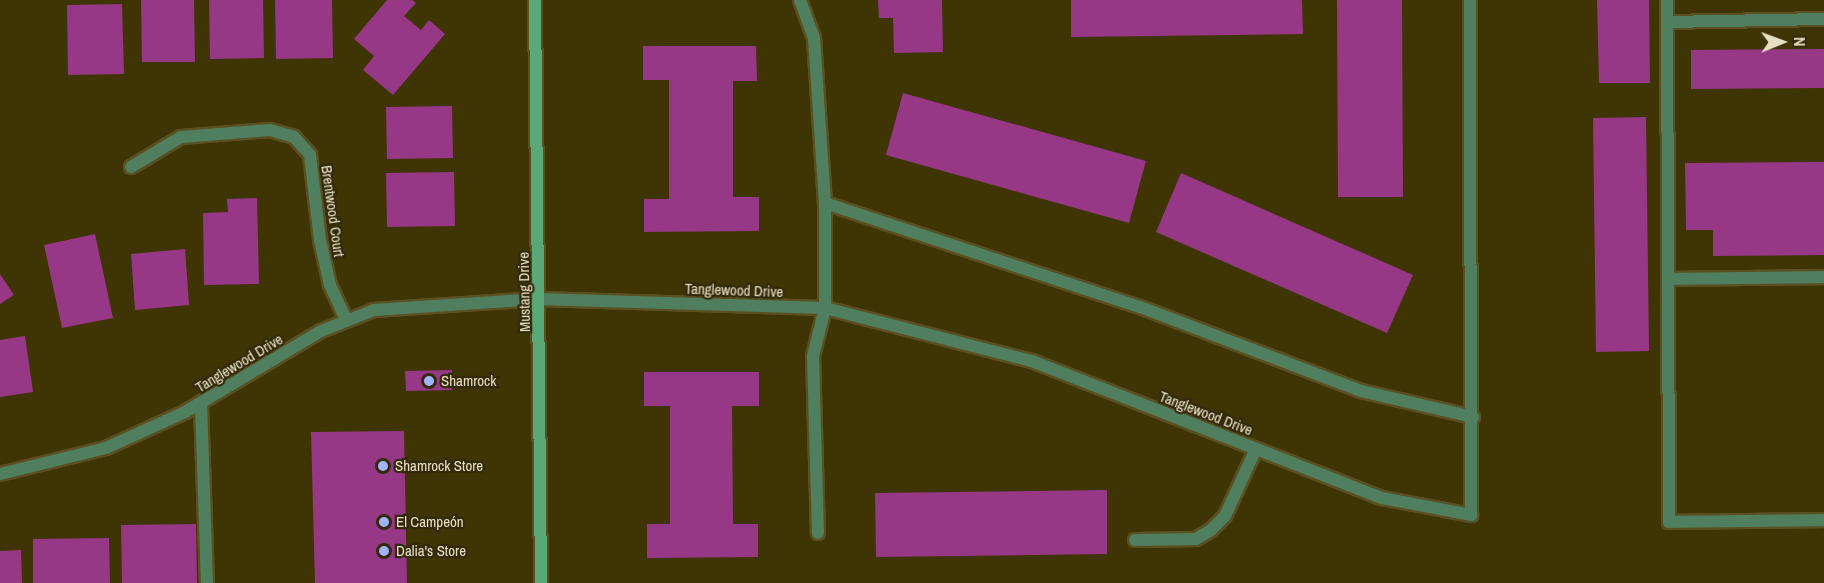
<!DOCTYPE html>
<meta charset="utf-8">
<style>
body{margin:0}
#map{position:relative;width:1824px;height:583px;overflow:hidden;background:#3f3404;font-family:"Archivo Narrow",sans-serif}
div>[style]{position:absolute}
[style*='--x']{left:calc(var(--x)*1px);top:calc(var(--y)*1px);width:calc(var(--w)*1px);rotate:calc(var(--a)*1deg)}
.building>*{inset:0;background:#963886}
.roads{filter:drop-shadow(2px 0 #5a5022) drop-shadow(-2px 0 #5a5022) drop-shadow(0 2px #5a5022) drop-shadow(0 -2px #5a5022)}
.lane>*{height:12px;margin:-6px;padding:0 6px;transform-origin:6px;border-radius:6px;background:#507f60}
.street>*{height:12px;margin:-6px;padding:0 6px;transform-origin:6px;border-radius:6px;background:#507f60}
.secondary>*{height:12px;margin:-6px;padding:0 6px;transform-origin:6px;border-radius:6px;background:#5aa877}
.dots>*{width:16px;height:16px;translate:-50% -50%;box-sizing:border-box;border:3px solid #332a0b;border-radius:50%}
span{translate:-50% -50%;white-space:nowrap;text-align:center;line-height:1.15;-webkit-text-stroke:4.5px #332a0b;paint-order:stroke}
.street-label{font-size:15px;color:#e7e0c2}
.poi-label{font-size:15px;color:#e7e0c2}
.left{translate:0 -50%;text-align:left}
.north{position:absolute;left:1752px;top:12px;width:60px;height:60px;-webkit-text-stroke:4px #332a0b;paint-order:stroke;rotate:89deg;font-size:16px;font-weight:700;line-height:24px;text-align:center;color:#e7e0c2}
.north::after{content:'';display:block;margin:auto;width:21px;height:27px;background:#e7e0c2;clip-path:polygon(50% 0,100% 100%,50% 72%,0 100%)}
</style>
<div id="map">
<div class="building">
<div style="clip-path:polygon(141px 0,194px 0,195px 62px,142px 62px)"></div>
<div style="clip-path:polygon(209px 0,263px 0,264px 58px,210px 59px)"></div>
<div style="clip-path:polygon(275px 0,332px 0,333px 58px,276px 59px)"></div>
<div style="clip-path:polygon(387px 0,412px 0,416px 3px,404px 16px,421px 30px,429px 20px,445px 34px,393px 95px,363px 70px,374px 56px,354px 39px)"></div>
<div style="clip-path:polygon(878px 0,942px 0,943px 52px,894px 53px,893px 18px,879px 18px)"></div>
<div style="clip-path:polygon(1071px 0,1302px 0,1303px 34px,1071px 37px)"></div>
<div style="clip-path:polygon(1337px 0,1402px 0,1403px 197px,1338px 197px)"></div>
<div style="clip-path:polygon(1597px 0,1649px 0,1650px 83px,1599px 83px)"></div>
<div style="clip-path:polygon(122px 4px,124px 74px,68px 75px,67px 5px)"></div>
<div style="clip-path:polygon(643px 46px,756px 46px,757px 81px,733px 81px,733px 197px,759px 197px,759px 231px,644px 232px,644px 199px,669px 199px,669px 80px,643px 80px)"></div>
<div style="clip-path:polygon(1824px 49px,1824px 88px,1691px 89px,1691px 50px)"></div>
<div style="clip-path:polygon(903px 93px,1146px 161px,1129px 223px,886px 155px)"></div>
<div style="clip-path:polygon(452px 106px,453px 158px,387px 159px,386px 107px)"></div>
<div style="clip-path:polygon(1646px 117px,1649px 351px,1596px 352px,1593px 118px)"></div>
<div style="clip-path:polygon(1824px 162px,1824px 255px,1713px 256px,1713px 230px,1686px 230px,1685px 163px)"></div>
<div style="clip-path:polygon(454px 172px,455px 226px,387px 227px,386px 173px)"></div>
<div style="clip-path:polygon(1181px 173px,1413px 275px,1387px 333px,1156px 232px)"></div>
<div style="clip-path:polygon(257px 198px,259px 284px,204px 285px,203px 213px,228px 212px,227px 199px)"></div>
<div style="clip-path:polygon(95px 234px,113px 318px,62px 328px,44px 245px)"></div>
<div style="clip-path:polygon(185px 249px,189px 305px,135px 310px,131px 254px)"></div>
<div style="clip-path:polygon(0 274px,14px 295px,0 304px)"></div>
<div style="clip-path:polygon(25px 336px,33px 392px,0 397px,0 340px)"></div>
<div style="clip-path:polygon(452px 370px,452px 390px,406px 391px,405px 371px)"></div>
<div style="clip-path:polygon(644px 372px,759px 372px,759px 406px,732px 406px,733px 524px,758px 524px,758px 557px,647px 558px,647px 524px,670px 524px,670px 406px,644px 406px)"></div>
<div style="clip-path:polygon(404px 431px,407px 583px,315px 583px,311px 432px)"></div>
<div style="clip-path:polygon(1107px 490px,1107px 554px,876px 557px,875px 493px)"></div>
<div style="clip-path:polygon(196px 524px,197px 583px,122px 583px,121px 525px)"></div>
<div style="clip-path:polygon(109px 538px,110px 583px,33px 583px,33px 539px)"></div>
<div style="clip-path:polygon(21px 550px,22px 583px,0 583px,0 551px)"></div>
</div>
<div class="roads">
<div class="lane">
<div style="--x:800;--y:0;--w:40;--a:69.8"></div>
<div style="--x:814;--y:38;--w:165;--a:86.2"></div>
<div style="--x:825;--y:203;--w:105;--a:90"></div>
<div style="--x:825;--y:308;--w:49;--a:104"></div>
<div style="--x:813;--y:356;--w:177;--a:88.4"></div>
<div style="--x:1470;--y:0;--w:515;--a:89.89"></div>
<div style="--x:1667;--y:0;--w:522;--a:89.78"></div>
<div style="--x:1669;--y:522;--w:155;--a:-0.7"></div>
<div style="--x:1667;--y:22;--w:157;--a:-1.1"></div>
<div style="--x:825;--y:203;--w:340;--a:18.3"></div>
<div style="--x:1148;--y:310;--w:228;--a:20.8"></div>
<div style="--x:1361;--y:391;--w:115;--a:13.1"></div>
<div style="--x:1668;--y:279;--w:156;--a:-0.7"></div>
<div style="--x:201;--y:403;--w:180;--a:88.1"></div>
<div style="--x:1135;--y:540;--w:61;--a:-0.9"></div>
<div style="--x:1196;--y:539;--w:17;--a:-31"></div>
<div style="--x:1211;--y:530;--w:20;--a:-45"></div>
<div style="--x:1225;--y:516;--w:74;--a:-65.2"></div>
</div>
<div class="street">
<div style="--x:131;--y:167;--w:58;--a:-31"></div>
<div style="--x:181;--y:137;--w:89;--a:-4.5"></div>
<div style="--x:270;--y:130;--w:25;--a:16"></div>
<div style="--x:294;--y:137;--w:24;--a:48"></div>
<div style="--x:310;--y:155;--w:86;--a:83.3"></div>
<div style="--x:320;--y:240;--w:46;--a:77.5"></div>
<div style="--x:330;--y:285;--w:38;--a:65"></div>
<div style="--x:0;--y:474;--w:109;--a:-13.8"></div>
<div style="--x:106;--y:448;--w:87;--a:-24.5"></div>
<div style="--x:185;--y:412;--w:158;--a:-30.8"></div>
<div style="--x:321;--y:331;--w:57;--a:-21.6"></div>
<div style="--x:374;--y:310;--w:165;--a:-3.8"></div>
<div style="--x:539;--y:299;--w:286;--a:1.8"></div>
<div style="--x:825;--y:308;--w:214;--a:14.4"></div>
<div style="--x:1032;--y:361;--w:376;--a:21.4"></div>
<div style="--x:1382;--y:498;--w:91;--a:10.8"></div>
</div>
<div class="secondary">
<div style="--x:535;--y:0;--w:583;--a:89.41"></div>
</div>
</div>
<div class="dots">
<div style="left:429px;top:381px;background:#a3b2fd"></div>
<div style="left:383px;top:466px;background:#a3b2fd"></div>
<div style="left:384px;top:522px;background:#a3b2fd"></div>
<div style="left:384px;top:551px;background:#a3b2fd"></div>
</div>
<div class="street-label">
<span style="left:333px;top:211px;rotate:82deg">Brentwood Court</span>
<span style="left:734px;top:290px;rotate:2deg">Tanglewood Drive</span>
<span style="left:524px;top:292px;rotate:-91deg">Mustang Drive</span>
<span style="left:239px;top:363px;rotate:-31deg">Tanglewood Drive</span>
<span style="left:1206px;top:413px;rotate:21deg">Tanglewood Drive</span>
</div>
<div class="poi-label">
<span class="left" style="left:441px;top:381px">Shamrock</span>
<span class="left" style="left:395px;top:466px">Shamrock Store</span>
<span class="left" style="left:396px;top:522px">El Campeón</span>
<span class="left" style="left:396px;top:551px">Dalia's Store</span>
</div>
<div class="north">N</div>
</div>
